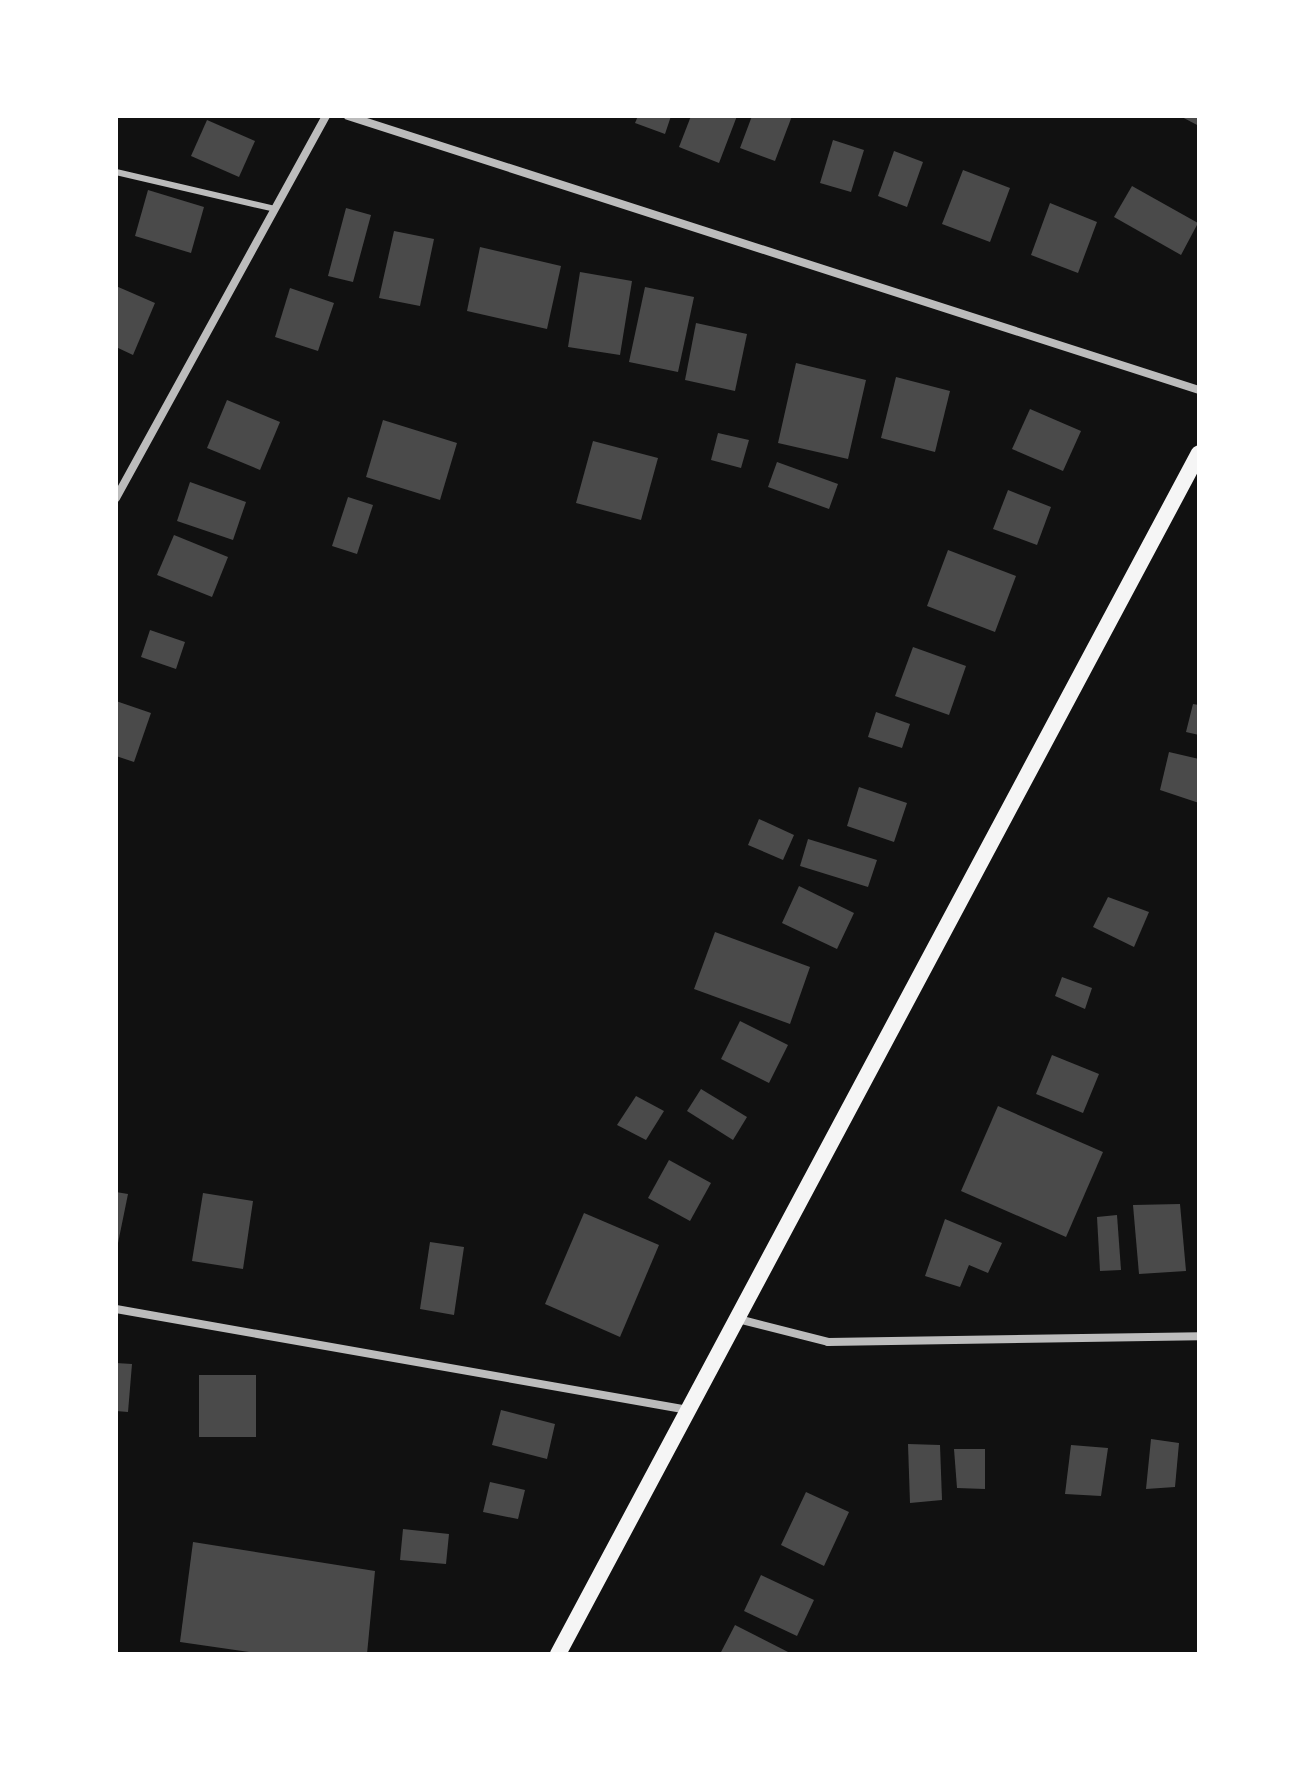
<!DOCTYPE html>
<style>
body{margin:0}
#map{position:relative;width:1315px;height:1770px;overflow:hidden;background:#111;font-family:Barlow,sans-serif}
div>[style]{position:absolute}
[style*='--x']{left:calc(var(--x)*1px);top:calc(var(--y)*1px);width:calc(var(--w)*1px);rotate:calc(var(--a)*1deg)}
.building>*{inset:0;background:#4a4a4a}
.service>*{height:6px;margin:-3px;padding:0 3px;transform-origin:3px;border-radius:3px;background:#bcbcbc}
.minor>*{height:8px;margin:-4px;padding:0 4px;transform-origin:4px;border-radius:4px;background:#bcbcbc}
.secondary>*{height:16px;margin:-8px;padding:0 8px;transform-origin:8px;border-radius:8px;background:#f5f5f5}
span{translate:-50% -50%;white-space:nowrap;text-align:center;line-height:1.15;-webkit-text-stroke:6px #fff;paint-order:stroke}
.frame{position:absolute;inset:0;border:118px solid #fff;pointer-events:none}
</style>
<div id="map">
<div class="building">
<div style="clip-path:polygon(638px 116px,671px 116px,665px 134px,635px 123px)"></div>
<div style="clip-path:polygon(691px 116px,737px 116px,719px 163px,679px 147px)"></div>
<div style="clip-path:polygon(752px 116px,792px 116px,775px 161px,740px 148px)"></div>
<div style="clip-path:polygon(1180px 116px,1199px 116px,1199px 126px)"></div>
<div style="clip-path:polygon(207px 120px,255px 141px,239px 177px,191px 156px)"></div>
<div style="clip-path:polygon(833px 140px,864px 150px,851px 192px,820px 183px)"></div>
<div style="clip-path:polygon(894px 151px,923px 162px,907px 207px,878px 196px)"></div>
<div style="clip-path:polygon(963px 170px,1010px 188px,990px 242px,942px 224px)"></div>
<div style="clip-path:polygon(1132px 186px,1198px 223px,1181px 255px,1114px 217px)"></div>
<div style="clip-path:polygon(148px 190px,204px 207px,191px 253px,135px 236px)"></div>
<div style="clip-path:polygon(1050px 203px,1097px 222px,1078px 273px,1031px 255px)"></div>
<div style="clip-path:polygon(346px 208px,371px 215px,353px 282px,328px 276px)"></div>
<div style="clip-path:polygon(394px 231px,434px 239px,420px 306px,379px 298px)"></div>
<div style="clip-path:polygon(480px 247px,561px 266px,547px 329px,467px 311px)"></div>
<div style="clip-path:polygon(580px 272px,632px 281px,620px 355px,568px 347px)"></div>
<div style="clip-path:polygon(116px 286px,155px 303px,133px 355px,116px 347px)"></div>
<div style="clip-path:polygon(645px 287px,694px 297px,678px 372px,629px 362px)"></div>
<div style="clip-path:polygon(290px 288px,334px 303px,318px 351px,275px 337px)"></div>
<div style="clip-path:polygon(696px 323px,747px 334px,735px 391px,685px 380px)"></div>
<div style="clip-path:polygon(796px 363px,866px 380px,848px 459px,778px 443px)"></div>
<div style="clip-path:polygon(896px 377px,950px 391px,935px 452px,881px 438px)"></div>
<div style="clip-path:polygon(227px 400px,280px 422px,260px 470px,207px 448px)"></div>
<div style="clip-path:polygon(1030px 409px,1081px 431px,1063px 471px,1012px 449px)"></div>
<div style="clip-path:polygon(383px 420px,457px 443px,440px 500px,366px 477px)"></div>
<div style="clip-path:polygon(718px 433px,749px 440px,741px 468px,711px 460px)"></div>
<div style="clip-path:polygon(593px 441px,658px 458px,641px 520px,576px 503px)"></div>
<div style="clip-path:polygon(777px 462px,838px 484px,829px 509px,768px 487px)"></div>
<div style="clip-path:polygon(190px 482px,246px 502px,233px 540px,177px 521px)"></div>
<div style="clip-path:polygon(1008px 490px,1051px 507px,1037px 545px,993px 529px)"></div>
<div style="clip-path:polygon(348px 497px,373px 505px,357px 554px,332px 546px)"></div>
<div style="clip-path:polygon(174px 535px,228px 557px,212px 597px,157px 575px)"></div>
<div style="clip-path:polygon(948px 550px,1016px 576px,995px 632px,927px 606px)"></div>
<div style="clip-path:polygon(150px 630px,185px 642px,176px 669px,141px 657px)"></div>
<div style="clip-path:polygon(913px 647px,966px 666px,949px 715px,895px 696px)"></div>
<div style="clip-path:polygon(116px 701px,151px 713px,134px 762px,116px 756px)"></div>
<div style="clip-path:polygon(1193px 704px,1199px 705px,1199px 735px,1186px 732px)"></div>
<div style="clip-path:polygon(876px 712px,910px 724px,902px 748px,868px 737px)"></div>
<div style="clip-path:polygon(1169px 752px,1199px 759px,1199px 803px,1160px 790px)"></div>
<div style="clip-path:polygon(859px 787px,907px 803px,894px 842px,847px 826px)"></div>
<div style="clip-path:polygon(759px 819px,794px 835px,783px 860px,748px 845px)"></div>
<div style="clip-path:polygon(808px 839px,877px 860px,868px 887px,800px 866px)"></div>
<div style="clip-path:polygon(799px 886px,854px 913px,837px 949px,782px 923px)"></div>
<div style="clip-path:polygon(1108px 897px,1149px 912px,1134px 947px,1093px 927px)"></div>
<div style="clip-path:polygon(715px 932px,810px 967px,790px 1024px,694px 989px)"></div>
<div style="clip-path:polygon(1062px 977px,1092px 988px,1085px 1009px,1055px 996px)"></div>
<div style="clip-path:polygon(740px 1021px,788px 1045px,769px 1083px,721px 1059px)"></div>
<div style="clip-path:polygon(1052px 1055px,1099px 1074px,1083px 1113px,1036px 1094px)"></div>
<div style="clip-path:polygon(701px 1089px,747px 1117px,733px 1140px,687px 1111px)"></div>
<div style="clip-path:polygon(636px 1096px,664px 1111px,646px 1140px,617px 1125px)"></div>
<div style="clip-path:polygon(998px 1106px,1103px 1152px,1066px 1237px,961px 1191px)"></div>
<div style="clip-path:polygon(669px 1160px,711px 1183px,690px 1221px,648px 1198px)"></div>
<div style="clip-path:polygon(116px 1192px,128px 1194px,117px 1248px,116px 1248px)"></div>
<div style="clip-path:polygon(203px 1193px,253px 1201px,243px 1269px,192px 1261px)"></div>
<div style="clip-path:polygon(1180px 1204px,1186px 1271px,1139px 1274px,1133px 1205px)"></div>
<div style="clip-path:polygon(584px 1213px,659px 1245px,620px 1337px,545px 1304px)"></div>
<div style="clip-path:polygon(1117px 1215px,1121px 1270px,1100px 1271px,1097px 1217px)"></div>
<div style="clip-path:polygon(945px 1219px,1002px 1243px,988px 1273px,969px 1265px,960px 1287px,925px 1276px)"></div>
<div style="clip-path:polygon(430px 1242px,464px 1247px,454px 1315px,420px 1309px)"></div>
<div style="clip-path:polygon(116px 1363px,132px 1364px,128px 1412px,116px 1411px)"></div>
<div style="clip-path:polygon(199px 1375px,256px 1375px,256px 1437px,199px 1437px)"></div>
<div style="clip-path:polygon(501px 1410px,555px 1424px,547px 1459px,492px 1445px)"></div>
<div style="clip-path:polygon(1151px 1439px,1179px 1443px,1175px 1487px,1146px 1489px)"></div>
<div style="clip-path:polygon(908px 1444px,940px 1445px,942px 1500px,910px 1503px)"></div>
<div style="clip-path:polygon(1071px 1445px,1108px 1448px,1101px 1496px,1065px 1494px)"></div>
<div style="clip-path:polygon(954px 1449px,985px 1449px,985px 1489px,957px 1488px)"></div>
<div style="clip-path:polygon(490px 1482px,525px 1490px,518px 1519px,483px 1512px)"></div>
<div style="clip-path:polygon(806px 1492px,849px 1512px,824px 1566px,781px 1545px)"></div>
<div style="clip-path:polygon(403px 1529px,449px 1534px,446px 1564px,400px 1560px)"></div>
<div style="clip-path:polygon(193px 1542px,375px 1571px,367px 1654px,263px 1654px,180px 1642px)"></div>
<div style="clip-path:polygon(761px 1575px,814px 1600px,797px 1636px,744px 1611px)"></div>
<div style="clip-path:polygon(735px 1625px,792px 1654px,720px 1654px)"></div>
</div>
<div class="service">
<div style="--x:116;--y:172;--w:163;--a:13.1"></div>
</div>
<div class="minor">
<div style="--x:348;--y:116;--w:894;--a:17.85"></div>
<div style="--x:116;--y:498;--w:436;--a:-61.2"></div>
<div style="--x:116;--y:1309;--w:581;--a:10.01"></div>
<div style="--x:738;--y:1319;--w:93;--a:14.3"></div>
<div style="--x:828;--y:1342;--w:371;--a:-0.9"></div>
</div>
<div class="secondary">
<div style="--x:558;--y:1654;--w:1361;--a:-61.91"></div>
</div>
<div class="frame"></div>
</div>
